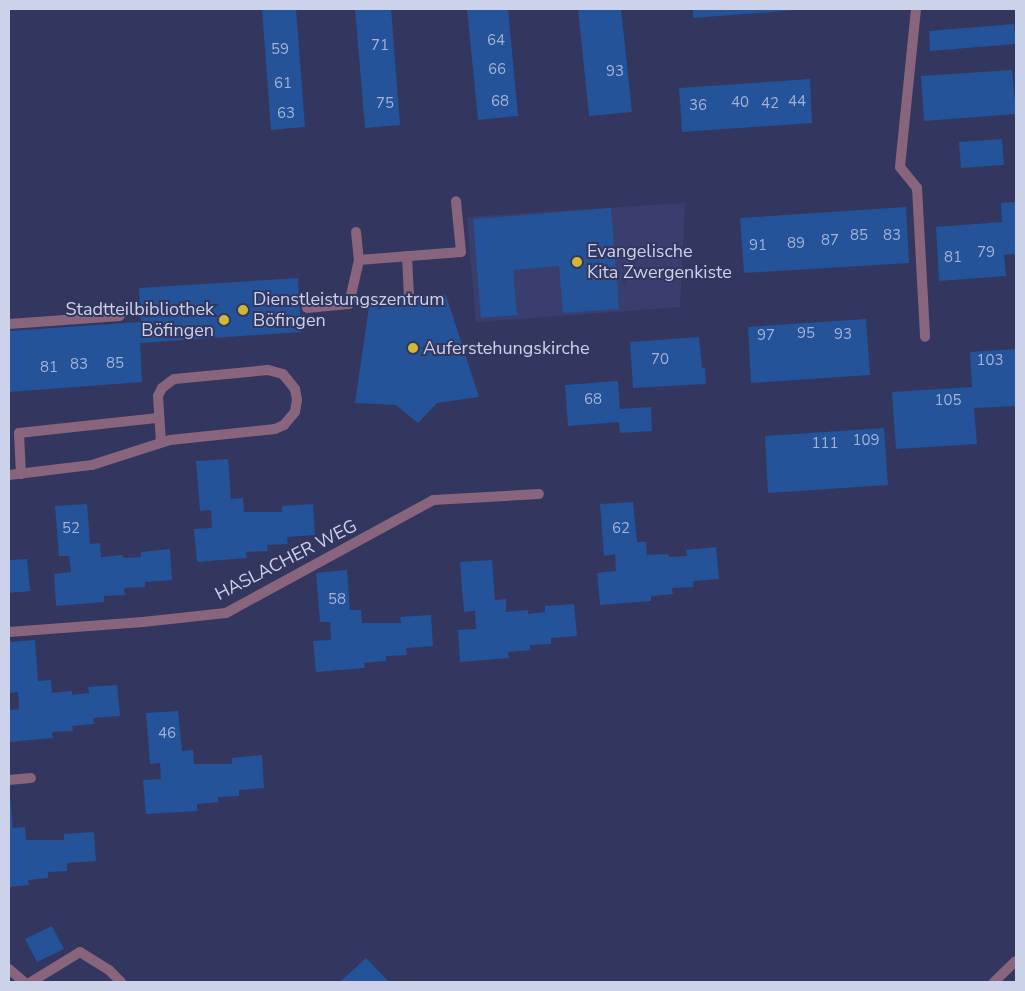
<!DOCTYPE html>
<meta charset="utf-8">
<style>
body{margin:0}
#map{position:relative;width:1025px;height:991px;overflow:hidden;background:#33365f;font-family:"Nunito Sans",sans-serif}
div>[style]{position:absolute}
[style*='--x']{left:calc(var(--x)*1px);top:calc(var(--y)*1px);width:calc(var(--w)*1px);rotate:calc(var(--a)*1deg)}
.built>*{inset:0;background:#3a3e6e}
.building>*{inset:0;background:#245399}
.service>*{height:10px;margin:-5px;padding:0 5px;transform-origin:5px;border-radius:5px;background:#88657d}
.pedestrian>*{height:10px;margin:-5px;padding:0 5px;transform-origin:5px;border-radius:5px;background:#88657d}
.minor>*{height:10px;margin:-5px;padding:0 5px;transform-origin:5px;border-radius:5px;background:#88657d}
.dots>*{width:14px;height:14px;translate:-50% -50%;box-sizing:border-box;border:2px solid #33365f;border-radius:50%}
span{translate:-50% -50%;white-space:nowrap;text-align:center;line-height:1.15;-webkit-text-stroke:4px #33365f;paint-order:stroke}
.number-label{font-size:15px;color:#a3b2d6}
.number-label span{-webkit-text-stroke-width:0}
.poi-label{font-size:18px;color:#cdd2eb}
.left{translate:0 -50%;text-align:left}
.right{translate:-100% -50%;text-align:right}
.street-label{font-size:18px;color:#cdd2eb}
.frame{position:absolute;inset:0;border:10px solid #cdd2eb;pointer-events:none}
</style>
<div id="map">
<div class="built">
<div style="clip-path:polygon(685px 203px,680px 307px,476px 322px,467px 217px)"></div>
</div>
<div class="building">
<div style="clip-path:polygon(262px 9px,296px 9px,305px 127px,271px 130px)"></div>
<div style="clip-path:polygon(355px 9px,391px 9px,400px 125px,365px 128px)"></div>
<div style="clip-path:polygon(467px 9px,508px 9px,518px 116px,478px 120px)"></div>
<div style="clip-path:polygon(578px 9px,621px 9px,632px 112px,589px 116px)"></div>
<div style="clip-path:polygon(693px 9px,797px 9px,797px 10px,693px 18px)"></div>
<div style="clip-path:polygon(1014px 24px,1016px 44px,930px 51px,929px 31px)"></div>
<div style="clip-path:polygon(1012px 70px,1016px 114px,924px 121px,921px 76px)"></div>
<div style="clip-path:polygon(810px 79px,812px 123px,682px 132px,679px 88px)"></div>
<div style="clip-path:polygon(1002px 139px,1004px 165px,961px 168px,959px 142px)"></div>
<div style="clip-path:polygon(1016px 202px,1016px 254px,1004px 255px,1006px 276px,939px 281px,936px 227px,1002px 222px,1001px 203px)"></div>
<div style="clip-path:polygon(906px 207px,909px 263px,744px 273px,740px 218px)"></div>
<div style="clip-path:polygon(611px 208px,619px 309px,563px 313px,559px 266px,513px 270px,517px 315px,481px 318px,473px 219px)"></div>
<div style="clip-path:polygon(298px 278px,301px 332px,140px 343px,142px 382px,9px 392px,9px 331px,141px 322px,139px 288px)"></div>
<div style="clip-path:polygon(446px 295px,479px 397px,437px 403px,418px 423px,396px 405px,355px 403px,370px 300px)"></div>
<div style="clip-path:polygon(866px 319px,870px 375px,751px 383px,748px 327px)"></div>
<div style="clip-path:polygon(699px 337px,702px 368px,705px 368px,706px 384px,633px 388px,630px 342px)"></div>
<div style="clip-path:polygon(1016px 349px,1016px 406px,974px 408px,977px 444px,896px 449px,892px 392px,972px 387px,970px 352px)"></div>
<div style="clip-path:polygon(618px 381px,620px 409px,651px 407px,652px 431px,620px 433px,619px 422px,568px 426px,565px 385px)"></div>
<div style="clip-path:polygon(884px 428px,888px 485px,768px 493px,765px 436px)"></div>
<div style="clip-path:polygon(228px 459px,231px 499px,243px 498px,244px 512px,282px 512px,282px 506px,313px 504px,315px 535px,287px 537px,288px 544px,267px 545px,268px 551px,246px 552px,247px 558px,197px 562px,194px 529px,212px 528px,211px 510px,200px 511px,196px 461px)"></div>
<div style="clip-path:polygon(633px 502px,637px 542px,646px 542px,647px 555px,668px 554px,669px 557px,687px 556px,686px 550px,716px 547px,719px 579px,693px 581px,693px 587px,672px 588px,673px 594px,651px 596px,651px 601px,600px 605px,597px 573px,616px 571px,615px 554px,604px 556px,600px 504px)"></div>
<div style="clip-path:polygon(87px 504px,90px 544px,100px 543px,101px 557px,123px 555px,123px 558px,141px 557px,141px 552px,170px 549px,172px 580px,145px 582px,145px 587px,124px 588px,125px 595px,104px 596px,104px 602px,56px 606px,54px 574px,71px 572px,69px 556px,59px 556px,55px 506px)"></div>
<div style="clip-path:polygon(27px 559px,30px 591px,9px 593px,9px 560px)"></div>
<div style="clip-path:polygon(492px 560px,495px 600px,506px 599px,506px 612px,528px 610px,528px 614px,545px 612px,545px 606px,574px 604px,577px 636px,551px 638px,551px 644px,530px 645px,530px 650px,508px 652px,509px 658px,460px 662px,458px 630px,476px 629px,475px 611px,464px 612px,460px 562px)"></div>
<div style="clip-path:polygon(347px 570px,350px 610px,361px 610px,362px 623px,401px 623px,400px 617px,431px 615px,433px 646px,406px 648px,407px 655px,386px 656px,386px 661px,364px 663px,365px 668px,316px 672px,313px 641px,331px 640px,330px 622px,320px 622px,316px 573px)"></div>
<div style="clip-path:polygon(35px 640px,38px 681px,51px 680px,52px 693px,72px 691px,72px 695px,89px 693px,88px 687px,117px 685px,120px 716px,93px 718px,94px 724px,72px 726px,73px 731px,52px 732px,53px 738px,9px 742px,9px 710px,19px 709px,18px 692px,9px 693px,9px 642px)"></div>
<div style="clip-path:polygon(178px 711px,182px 751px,193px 750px,194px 764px,232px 764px,232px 758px,262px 755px,264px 788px,239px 790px,239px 796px,218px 797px,218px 802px,197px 804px,197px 811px,146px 814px,143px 780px,161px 779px,160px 763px,150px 764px,146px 713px)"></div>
<div style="clip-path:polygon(9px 784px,13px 828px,25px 827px,26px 840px,64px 840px,64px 834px,94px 832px,96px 861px,67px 863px,67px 871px,48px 872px,48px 878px,28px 880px,29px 885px,9px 887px)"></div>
<div style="clip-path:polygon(52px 926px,64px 949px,37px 962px,25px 939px)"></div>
<div style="clip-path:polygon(366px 958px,389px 982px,340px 982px)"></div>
</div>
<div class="service">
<div style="--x:916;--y:9;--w:159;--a:95.8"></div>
<div style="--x:900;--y:167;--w:27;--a:51"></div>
<div style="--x:917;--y:188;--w:149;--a:86.9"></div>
<div style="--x:21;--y:474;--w:41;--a:-92.8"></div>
<div style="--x:19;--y:433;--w:140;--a:-6.2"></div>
<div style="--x:9;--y:632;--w:134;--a:-4.3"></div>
<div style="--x:143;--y:622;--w:83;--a:-6.2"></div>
<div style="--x:226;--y:613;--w:236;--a:-28.6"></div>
<div style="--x:433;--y:500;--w:106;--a:-3.2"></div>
<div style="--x:9;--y:780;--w:22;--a:-5"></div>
<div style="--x:31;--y:982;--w:57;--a:-31.5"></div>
<div style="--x:80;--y:952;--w:34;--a:32"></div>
<div style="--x:109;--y:970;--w:17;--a:45"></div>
</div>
<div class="pedestrian">
<div style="--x:356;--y:232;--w:28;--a:84"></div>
<div style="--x:407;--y:256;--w:41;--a:87.2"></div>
<div style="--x:307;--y:308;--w:42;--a:-5.4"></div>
<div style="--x:349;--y:304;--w:45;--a:-77.2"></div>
<div style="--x:359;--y:260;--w:102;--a:-4.5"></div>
<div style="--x:461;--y:252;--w:51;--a:-95.6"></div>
<div style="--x:9;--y:324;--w:111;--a:-4.1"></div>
</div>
<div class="minor">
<div style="--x:9;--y:475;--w:84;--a:-6.9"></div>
<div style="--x:92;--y:465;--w:82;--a:-17.8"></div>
<div style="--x:170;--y:440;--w:106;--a:-6"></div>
<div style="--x:275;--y:429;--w:10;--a:-24"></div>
<div style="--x:284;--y:425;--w:17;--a:-50"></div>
<div style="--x:295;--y:412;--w:12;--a:-81"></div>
<div style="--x:297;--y:400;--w:11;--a:-100"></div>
<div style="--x:295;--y:389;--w:19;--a:-129"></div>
<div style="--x:283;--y:374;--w:16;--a:-165"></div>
<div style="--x:268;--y:370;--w:94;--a:174.5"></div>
<div style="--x:174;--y:379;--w:15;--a:143"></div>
<div style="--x:162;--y:388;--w:9;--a:117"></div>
<div style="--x:158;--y:396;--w:46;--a:86.3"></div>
<div style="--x:9;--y:969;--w:20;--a:41"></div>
<div style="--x:994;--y:982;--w:30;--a:-44"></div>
</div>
<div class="dots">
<div style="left:577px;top:262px;background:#d0b837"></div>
<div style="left:243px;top:310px;background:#d0b837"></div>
<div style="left:224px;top:320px;background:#d0b837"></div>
<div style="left:413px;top:348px;background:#d0b837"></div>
</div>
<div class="number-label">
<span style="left:496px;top:41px">64</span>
<span style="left:380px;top:46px">71</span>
<span style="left:280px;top:50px">59</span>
<span style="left:497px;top:70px">66</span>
<span style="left:615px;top:72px">93</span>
<span style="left:283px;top:84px">61</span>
<span style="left:500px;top:102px">68</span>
<span style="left:797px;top:102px">44</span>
<span style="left:740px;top:103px">40</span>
<span style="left:385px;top:104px">75</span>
<span style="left:770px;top:104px">42</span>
<span style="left:698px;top:106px">36</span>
<span style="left:286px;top:114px">63</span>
<span style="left:859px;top:236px">85</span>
<span style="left:892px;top:236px">83</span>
<span style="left:830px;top:241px">87</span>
<span style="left:796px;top:244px">89</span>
<span style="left:758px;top:246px">91</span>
<span style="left:986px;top:253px">79</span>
<span style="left:953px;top:258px">81</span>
<span style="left:806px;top:334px">95</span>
<span style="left:843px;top:335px">93</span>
<span style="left:766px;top:336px">97</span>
<span style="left:660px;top:360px">70</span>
<span style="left:990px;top:361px">103</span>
<span style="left:115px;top:364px">85</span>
<span style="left:79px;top:365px">83</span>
<span style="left:49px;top:368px">81</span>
<span style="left:593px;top:400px">68</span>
<span style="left:948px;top:401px">105</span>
<span style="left:866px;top:441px">109</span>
<span style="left:825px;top:444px">111</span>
<span style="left:71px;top:529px">52</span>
<span style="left:621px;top:529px">62</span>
<span style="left:337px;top:600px">58</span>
<span style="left:167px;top:734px">46</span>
</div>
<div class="poi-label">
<span class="left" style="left:587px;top:262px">Evangelische<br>Kita Zwergenkiste</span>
<span class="left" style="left:253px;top:310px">Dienstleistungszentrum<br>Böfingen</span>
<span class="right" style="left:214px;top:320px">Stadtteilbibliothek<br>Böfingen</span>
<span class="left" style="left:423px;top:348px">Auferstehungskirche</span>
</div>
<div class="street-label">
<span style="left:286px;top:560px;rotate:-27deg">HASLACHER WEG</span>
</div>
<div class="frame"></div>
</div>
